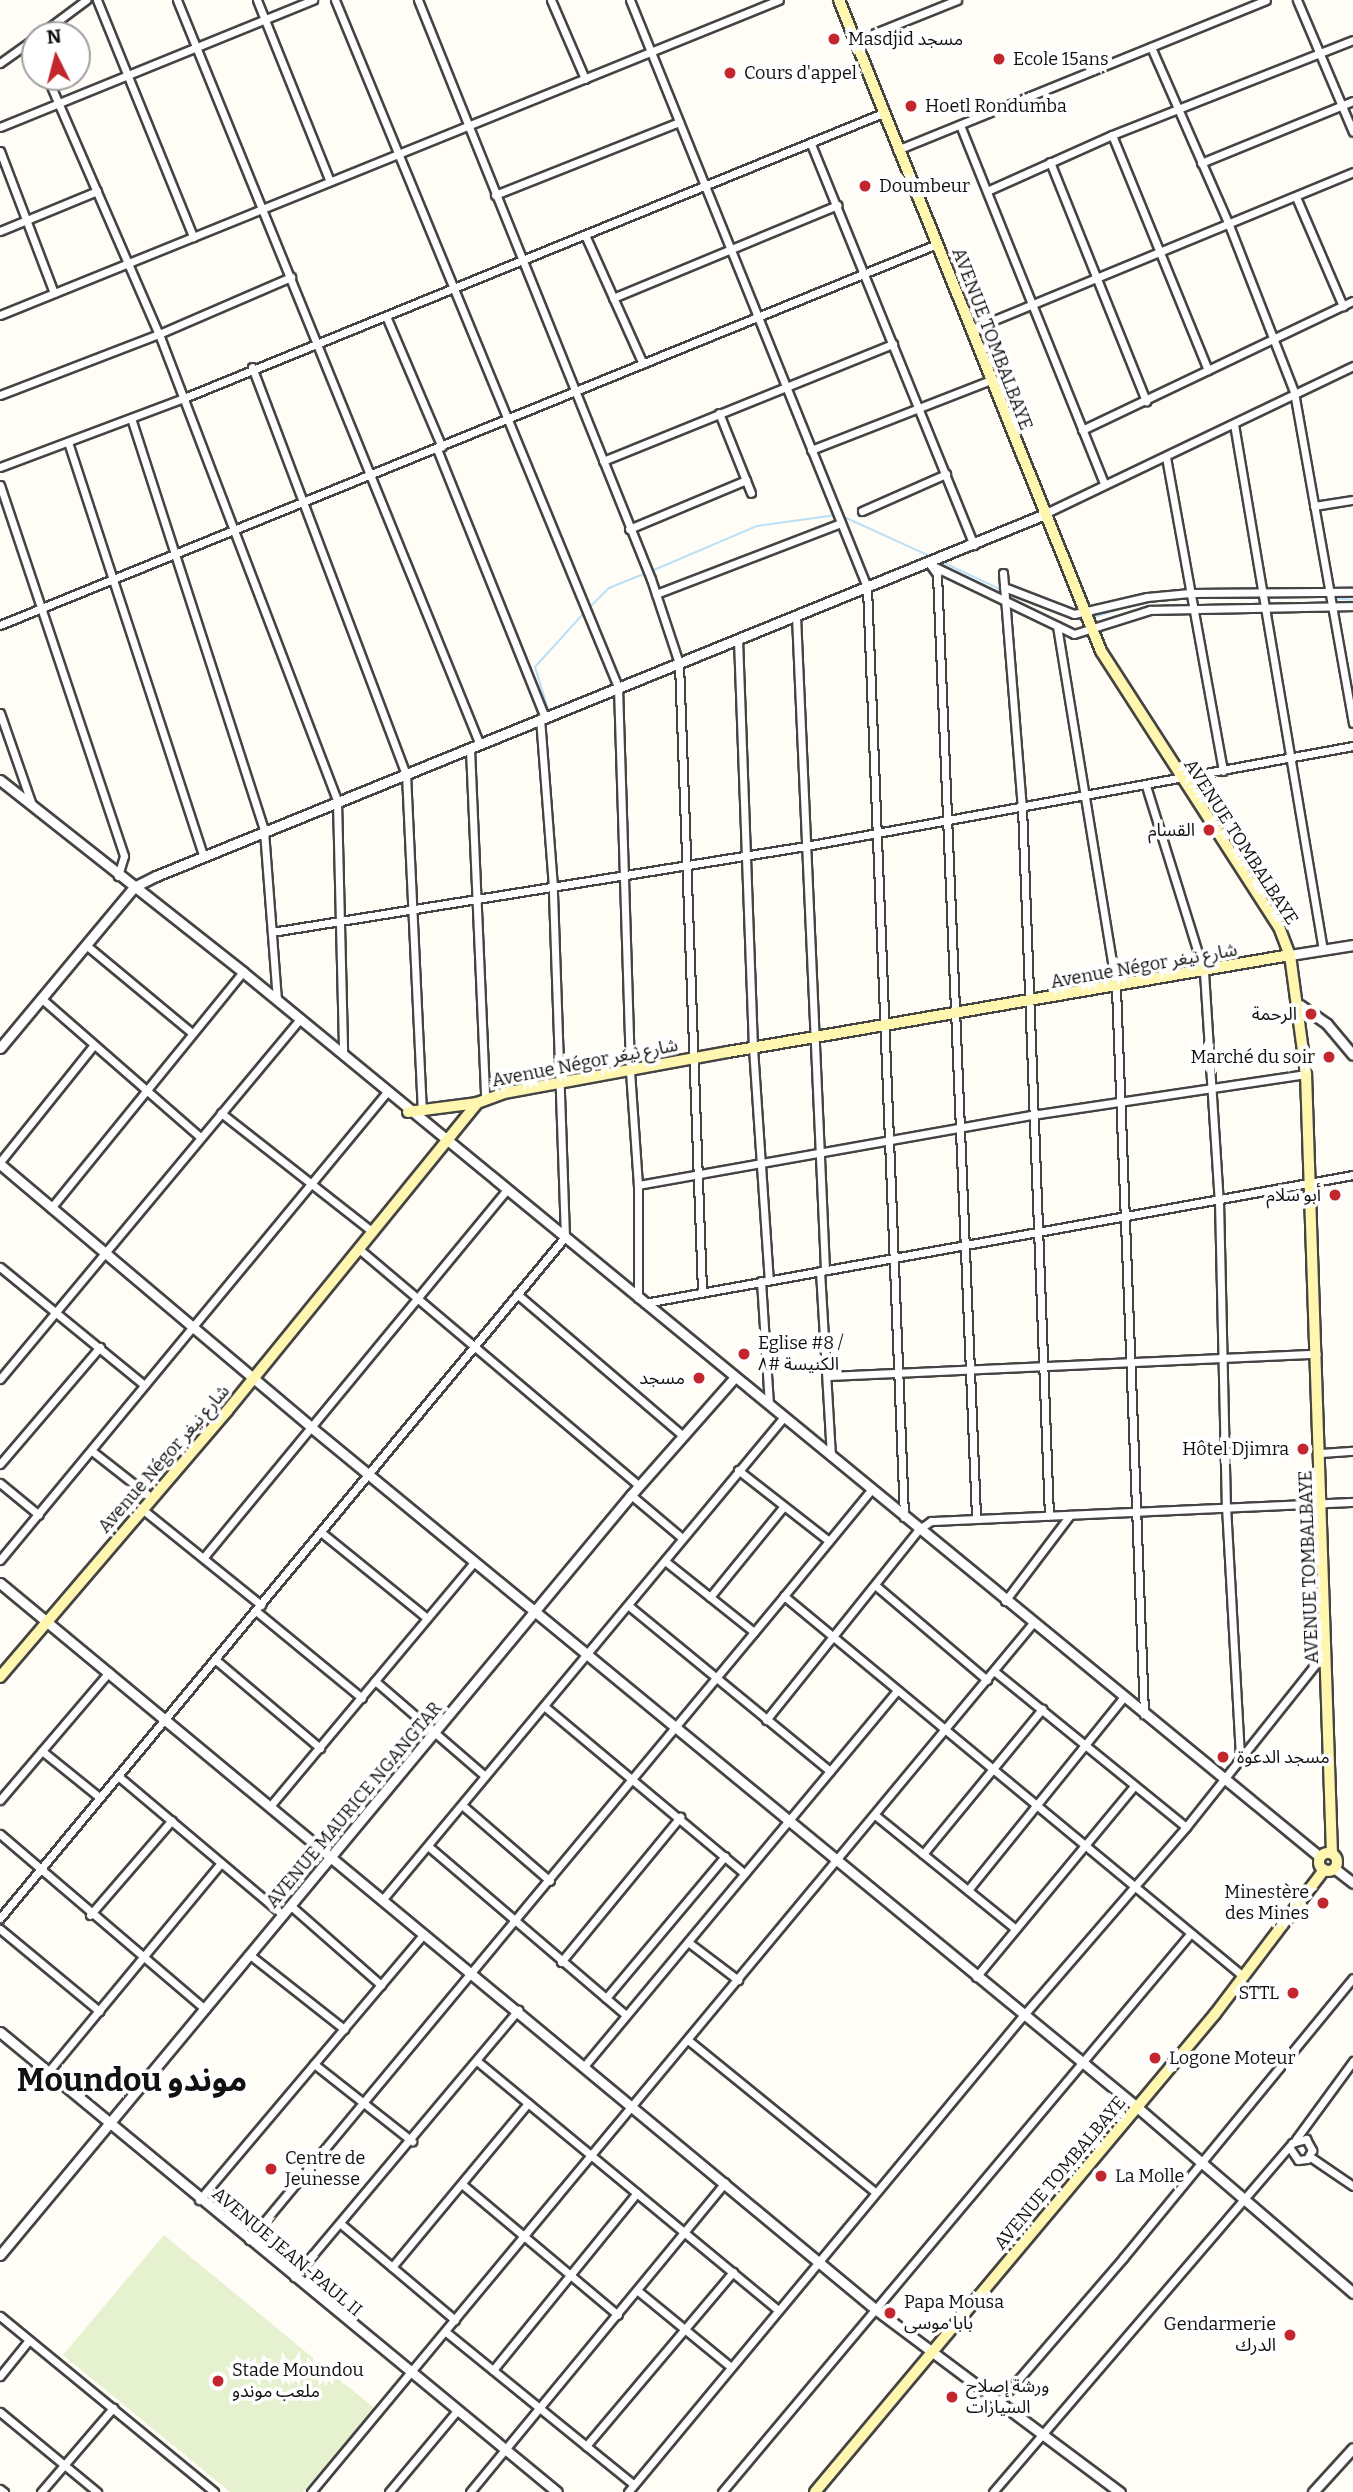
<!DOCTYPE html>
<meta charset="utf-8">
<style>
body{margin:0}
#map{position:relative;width:1353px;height:2492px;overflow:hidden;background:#fffdf5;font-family:Bitter,"Noto Sans Arabic",serif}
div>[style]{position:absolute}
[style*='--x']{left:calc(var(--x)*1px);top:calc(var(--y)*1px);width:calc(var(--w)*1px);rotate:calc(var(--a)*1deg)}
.pitch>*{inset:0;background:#e6f2cf}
.stream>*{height:2px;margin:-1px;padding:0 1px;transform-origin:1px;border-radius:1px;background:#b9e0f7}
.roads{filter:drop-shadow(2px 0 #444) drop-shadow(-2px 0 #444) drop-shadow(0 2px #444) drop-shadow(0 -2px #444)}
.minor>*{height:7px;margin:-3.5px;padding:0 3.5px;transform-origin:3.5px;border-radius:3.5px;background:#fff}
.tertiary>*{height:9px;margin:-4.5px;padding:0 4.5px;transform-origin:4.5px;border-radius:4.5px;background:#fff}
.secondary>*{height:10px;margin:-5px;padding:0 5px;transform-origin:5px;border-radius:5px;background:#fff6b0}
.secondary>.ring{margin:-5px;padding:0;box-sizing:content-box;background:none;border:10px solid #fff6b0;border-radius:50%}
.dots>*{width:19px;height:19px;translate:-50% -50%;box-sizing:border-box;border:4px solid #fff;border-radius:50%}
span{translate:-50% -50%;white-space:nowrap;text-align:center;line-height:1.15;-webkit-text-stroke:7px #fff;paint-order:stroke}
.poi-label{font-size:18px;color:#111}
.left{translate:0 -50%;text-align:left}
.right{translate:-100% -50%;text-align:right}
.street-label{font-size:18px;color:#111}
.town-label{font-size:32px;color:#111;font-weight:700}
.north{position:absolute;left:21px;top:21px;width:70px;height:70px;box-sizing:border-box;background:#fff;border:2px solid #a0a0a0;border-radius:50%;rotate:354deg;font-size:19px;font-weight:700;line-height:28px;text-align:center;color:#111}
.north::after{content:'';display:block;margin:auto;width:24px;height:32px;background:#c4262e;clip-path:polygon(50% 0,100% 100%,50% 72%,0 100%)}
</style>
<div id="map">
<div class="pitch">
<div style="clip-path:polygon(164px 2235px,374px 2408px,303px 2492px,230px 2492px,63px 2355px)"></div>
</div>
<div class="stream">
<div style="--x:842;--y:516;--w:99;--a:24.5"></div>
<div style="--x:940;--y:561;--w:68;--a:25.1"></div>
<div style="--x:649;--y:572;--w:117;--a:-23.1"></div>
<div style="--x:757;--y:526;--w:80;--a:-7.9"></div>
<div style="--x:1007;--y:592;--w:81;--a:20.9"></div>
<div style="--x:1193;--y:597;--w:68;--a:0"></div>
<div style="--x:1267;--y:597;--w:61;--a:0"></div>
<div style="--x:1333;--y:598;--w:20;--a:6"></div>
<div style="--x:588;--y:609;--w:30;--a:-45"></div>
<div style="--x:609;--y:588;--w:38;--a:-22"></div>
<div style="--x:1091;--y:618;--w:62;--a:-17"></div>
<div style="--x:549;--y:712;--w:47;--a:-107.3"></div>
<div style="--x:535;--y:667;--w:73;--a:-47.8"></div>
<div style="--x:478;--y:865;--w:29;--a:84"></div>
<div style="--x:481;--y:900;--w:188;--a:87.3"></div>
</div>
<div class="roads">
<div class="minor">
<div style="--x:97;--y:0;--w:256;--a:67.9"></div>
<div style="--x:177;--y:0;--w:804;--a:67.87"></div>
<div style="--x:257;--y:0;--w:193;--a:68.1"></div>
<div style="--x:335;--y:0;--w:743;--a:67.61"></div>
<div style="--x:618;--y:687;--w:384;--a:88.2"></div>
<div style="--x:630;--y:1071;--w:114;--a:86"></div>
<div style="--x:638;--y:1185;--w:113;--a:90"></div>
<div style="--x:418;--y:0;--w:624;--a:68.08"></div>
<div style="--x:651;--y:579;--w:89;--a:71.6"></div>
<div style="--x:679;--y:663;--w:627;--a:87.9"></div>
<div style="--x:551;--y:0;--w:86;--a:66.7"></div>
<div style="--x:630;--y:0;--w:633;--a:68.01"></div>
<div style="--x:867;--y:587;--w:931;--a:87.72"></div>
<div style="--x:1297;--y:0;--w:143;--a:67"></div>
<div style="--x:39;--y:35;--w:59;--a:-36.7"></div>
<div style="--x:855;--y:41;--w:110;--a:-21.9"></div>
<div style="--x:1151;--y:47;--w:194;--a:66.3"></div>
<div style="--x:1229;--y:225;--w:179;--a:68.7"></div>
<div style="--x:1294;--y:392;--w:336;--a:79.9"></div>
<div style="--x:0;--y:63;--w:43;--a:-35.5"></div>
<div style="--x:47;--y:77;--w:280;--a:66.5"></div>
<div style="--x:159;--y:334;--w:500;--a:69.1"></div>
<div style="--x:337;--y:801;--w:253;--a:88.6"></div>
<div style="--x:960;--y:125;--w:387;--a:68.1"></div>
<div style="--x:0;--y:127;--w:338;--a:-22.1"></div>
<div style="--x:1112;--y:135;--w:254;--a:67.8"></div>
<div style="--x:811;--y:144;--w:433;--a:67.9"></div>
<div style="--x:897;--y:150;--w:398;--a:-22.1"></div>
<div style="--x:0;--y:151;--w:152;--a:69.2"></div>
<div style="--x:1050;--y:162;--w:258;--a:68.1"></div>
<div style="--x:1201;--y:163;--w:164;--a:-22.2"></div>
<div style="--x:987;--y:191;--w:137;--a:-24.1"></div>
<div style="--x:1112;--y:135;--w:259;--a:-21.5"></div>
<div style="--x:495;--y:195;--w:198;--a:-21.6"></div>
<div style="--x:1296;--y:197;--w:119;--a:66.7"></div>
<div style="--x:0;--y:231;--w:105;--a:-22.4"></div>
<div style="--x:585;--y:235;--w:141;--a:65.8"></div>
<div style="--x:613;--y:298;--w:243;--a:-22.5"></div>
<div style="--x:0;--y:315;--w:840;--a:-22.02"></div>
<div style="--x:386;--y:316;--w:142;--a:66.9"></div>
<div style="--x:970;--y:330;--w:414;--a:-22.4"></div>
<div style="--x:252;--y:367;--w:435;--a:69.3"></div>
<div style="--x:406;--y:774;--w:335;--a:87.3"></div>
<div style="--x:0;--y:395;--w:170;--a:-21"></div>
<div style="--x:159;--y:334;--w:144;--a:-23.4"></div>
<div style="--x:719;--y:413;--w:86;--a:68.2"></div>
<div style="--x:131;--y:418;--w:434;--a:72.1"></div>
<div style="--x:264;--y:831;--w:169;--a:85.6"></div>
<div style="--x:1234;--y:424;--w:533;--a:80.4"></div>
<div style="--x:1082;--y:430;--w:300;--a:-25.5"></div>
<div style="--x:68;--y:442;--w:435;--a:71.9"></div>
<div style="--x:437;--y:449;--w:289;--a:68.1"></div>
<div style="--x:811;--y:450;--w:193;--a:-21.3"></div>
<div style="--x:1166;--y:457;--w:319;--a:79.7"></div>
<div style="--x:603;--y:461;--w:313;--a:-22"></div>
<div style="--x:0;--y:467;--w:197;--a:-20.6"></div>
<div style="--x:184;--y:398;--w:755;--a:-22.18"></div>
<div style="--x:0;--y:485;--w:391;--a:71.5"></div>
<div style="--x:124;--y:856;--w:21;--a:107"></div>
<div style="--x:1314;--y:506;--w:39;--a:-9"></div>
<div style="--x:862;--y:511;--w:92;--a:-23.8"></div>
<div style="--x:1044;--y:514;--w:343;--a:-25.6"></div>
<div style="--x:629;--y:529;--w:127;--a:-22.7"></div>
<div style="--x:929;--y:563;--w:14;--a:54"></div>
<div style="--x:937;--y:574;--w:945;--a:87.63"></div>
<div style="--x:935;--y:567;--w:154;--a:25.7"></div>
<div style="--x:1074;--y:634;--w:80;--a:-17.5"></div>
<div style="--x:1150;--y:610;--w:203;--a:-1.1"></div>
<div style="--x:1003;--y:573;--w:235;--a:85.4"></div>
<div style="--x:1022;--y:807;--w:709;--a:87.82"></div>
<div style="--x:1004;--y:587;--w:75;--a:21.1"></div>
<div style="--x:1074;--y:614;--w:75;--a:-13.1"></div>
<div style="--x:1147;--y:597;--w:43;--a:-5.3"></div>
<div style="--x:1190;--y:593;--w:163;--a:-0.4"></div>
<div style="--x:656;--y:594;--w:198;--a:-21"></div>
<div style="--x:796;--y:616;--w:655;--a:87.46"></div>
<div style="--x:0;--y:625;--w:1011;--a:-22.13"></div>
<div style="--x:1057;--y:626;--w:367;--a:80.7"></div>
<div style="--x:1116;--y:988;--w:727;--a:87.79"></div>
<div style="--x:738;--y:639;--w:409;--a:87.9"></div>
<div style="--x:753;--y:1048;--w:233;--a:86.1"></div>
<div style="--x:0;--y:713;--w:97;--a:70.8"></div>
<div style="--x:470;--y:749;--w:350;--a:87.5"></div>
<div style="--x:1146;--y:786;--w:195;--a:72.7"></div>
<div style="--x:1204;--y:972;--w:229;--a:86.3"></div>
<div style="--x:1219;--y:1201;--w:305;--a:88.7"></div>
<div style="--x:1226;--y:1506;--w:254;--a:86.8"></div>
<div style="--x:272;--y:932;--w:541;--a:-9.15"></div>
<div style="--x:806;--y:846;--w:556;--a:-10.36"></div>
<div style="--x:86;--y:945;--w:138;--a:39.7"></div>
<div style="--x:42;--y:999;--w:210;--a:41.1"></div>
<div style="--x:221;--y:1113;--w:193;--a:38.1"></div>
<div style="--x:0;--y:1162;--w:149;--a:-51.3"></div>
<div style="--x:638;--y:1185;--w:400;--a:-10.1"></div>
<div style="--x:1032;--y:1115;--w:277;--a:-8.5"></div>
<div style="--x:51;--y:1208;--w:304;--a:-50.9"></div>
<div style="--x:359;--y:1249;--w:367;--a:40.2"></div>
<div style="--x:0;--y:1267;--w:186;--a:39.3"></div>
<div style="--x:820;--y:1271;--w:185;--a:86.6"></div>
<div style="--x:761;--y:1281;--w:124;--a:86.3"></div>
<div style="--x:517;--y:1294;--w:218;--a:40.5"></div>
<div style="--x:645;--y:1303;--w:719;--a:-10.25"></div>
<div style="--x:827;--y:1376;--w:490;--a:-2.6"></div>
<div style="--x:0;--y:1379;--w:469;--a:-50.2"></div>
<div style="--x:92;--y:1451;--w:76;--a:38.1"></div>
<div style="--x:1321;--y:1453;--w:32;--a:-4"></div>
<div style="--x:0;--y:1464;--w:154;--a:-49.5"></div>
<div style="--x:738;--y:1470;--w:115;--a:38"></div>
<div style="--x:0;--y:1483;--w:50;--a:39.4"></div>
<div style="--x:871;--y:1490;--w:137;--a:129.4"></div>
<div style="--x:784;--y:1596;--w:597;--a:39.63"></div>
<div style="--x:631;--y:1495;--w:67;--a:40.1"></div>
<div style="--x:142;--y:1509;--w:153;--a:38.9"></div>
<div style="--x:322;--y:1533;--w:135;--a:39"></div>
<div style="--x:204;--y:1557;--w:477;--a:-50.5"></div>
<div style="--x:0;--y:1560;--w:606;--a:-50.42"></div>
<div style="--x:665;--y:1561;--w:114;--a:38.6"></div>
<div style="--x:875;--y:1585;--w:147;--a:40.3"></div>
<div style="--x:710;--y:1597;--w:117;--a:-50.9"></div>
<div style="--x:1005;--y:1601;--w:108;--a:-52.9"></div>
<div style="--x:629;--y:1606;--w:260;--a:39.4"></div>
<div style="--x:256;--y:1611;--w:137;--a:39.4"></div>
<div style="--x:217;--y:1661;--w:135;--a:40.2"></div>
<div style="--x:994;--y:1671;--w:247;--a:39.1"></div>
<div style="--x:375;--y:1681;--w:145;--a:40.8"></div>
<div style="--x:544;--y:1706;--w:261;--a:39.9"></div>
<div style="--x:766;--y:1720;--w:243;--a:-51.3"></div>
<div style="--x:918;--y:1530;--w:16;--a:-35"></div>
<div style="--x:931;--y:1521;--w:422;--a:-2.6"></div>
<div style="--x:42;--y:1751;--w:73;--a:38.9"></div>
<div style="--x:118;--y:1776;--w:216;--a:40.1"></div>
<div style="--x:0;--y:1800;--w:168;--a:-49.6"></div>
<div style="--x:271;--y:1805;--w:317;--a:-50.1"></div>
<div style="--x:462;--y:1805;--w:116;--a:40.8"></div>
<div style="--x:875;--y:1815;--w:181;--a:39"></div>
<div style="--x:0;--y:1834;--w:270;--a:40.5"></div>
<div style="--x:428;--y:1846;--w:260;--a:40.5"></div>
<div style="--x:923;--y:1854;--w:188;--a:-50.6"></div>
<div style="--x:968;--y:1890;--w:248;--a:-51.1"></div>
<div style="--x:383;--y:1899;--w:626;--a:-50.25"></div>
<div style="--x:291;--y:1906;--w:120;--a:41.3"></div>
<div style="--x:90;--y:1915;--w:125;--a:-49.2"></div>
<div style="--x:0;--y:1918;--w:885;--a:-50.32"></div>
<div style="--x:565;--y:1237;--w:350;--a:-92"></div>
<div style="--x:553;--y:887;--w:169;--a:-94.4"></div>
<div style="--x:0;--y:1929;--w:129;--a:39.6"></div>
<div style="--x:688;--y:1942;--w:63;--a:37.2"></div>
<div style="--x:250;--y:1955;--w:120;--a:38.2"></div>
<div style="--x:561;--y:1962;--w:188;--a:-50.6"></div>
<div style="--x:976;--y:1977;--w:248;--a:-50.4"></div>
<div style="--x:606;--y:1998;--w:185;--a:-50"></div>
<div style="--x:688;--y:2040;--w:242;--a:39.1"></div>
<div style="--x:477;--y:2061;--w:391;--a:39.6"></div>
<div style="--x:314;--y:2064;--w:125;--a:38.2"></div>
<div style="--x:585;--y:2065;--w:488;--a:-50.2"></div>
<div style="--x:48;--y:2072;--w:271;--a:-50.4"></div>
<div style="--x:1296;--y:2139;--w:97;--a:-53.8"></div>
<div style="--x:1309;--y:2156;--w:53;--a:34.3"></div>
<div style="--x:463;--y:2185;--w:202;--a:40"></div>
<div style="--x:199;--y:2200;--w:348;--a:-49.8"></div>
<div style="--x:341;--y:2224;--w:149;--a:40.1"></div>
<div style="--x:249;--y:2240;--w:837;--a:-50.28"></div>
<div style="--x:392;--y:2267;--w:213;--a:-50.3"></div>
<div style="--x:294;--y:2277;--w:349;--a:-50"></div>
<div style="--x:638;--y:2291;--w:120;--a:39.3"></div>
<div style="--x:0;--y:2316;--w:277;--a:39.4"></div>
<div style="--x:446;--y:2332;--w:242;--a:39.1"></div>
<div style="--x:493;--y:2370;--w:228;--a:-50.9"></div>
<div style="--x:0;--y:2376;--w:46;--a:-51.1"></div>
<div style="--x:998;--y:2403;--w:191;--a:-49.2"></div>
<div style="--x:1123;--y:2258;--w:362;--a:-50.6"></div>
<div style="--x:0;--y:2412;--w:126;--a:39.5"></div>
<div style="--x:586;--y:2446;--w:228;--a:-49.8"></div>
<div style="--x:0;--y:2489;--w:5;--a:37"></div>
<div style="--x:41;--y:2492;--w:111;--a:-49.4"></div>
<div style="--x:311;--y:2492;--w:1130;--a:-50.28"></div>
<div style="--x:389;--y:2492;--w:104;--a:-50.1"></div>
<div style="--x:470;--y:2492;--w:401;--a:-50.5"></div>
<div style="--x:628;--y:2492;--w:617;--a:-50.33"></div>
<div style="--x:1022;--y:2017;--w:251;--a:-49.2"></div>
<div style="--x:1186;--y:1827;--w:223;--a:-51.5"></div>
<div style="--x:722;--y:2492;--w:728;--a:-50.01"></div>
<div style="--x:993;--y:2492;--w:460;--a:-49.4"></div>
<div style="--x:1292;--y:2143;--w:15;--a:-16"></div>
<div style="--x:1306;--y:2139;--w:13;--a:61"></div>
<div style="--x:1312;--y:2150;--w:10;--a:119"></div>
<div style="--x:1307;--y:2159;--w:9;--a:174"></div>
<div style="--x:1298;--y:2160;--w:14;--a:-124"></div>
</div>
<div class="tertiary">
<div style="--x:0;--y:780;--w:310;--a:38.3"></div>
<div style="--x:243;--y:972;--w:1394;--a:39.41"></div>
<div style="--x:1290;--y:955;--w:64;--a:-9"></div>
<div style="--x:1300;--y:1005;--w:33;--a:35"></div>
<div style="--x:1327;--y:1024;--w:40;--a:50"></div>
<div style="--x:0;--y:1048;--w:209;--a:-50.2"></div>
<div style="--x:134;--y:887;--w:25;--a:-27"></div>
<div style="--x:156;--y:876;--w:958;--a:-22.15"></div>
<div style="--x:0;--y:1164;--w:409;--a:40.2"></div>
<div style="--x:312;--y:1428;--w:1068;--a:39.46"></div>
<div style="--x:1137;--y:2107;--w:285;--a:40.7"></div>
<div style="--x:0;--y:1583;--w:1137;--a:39.68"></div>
<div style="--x:875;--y:2309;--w:306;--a:36.8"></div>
<div style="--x:1334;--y:1868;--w:24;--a:38"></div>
<div style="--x:0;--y:2032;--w:722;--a:39.55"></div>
<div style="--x:0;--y:2255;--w:988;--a:-50.3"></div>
<div style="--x:631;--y:1495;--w:157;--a:-48.6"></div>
<div style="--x:1313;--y:2492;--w:59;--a:-47.7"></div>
</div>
<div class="secondary">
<div style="--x:839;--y:0;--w:702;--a:68.08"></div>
<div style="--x:1101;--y:651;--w:328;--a:57.2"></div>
<div style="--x:1279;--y:927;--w:30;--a:69"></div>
<div style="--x:1290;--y:955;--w:120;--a:82.3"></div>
<div style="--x:1306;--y:1074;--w:779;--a:88.09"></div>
<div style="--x:408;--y:1112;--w:70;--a:-7.4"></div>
<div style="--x:0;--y:1677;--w:350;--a:-49.5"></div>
<div style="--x:227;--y:1411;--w:397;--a:-50.9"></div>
<div style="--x:477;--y:1103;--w:29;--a:-20"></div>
<div style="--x:504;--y:1093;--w:228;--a:-10.4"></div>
<div style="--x:728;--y:1052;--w:570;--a:-9.79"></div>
<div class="ring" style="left:1319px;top:1853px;width:8px;height:8px"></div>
<div style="--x:815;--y:2492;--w:623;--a:-50.08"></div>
<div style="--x:1215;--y:2014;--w:181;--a:-52.9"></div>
</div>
</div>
<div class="dots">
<div style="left:834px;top:39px;background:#c4262e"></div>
<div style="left:999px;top:59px;background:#c4262e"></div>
<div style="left:730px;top:73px;background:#c4262e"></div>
<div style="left:911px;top:106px;background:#c4262e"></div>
<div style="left:865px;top:186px;background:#c4262e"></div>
<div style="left:1209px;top:830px;background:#c4262e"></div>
<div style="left:1311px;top:1014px;background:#c4262e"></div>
<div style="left:1329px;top:1057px;background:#c4262e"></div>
<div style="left:1335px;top:1195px;background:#c4262e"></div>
<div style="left:744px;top:1354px;background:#c4262e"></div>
<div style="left:699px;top:1378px;background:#c4262e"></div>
<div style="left:1303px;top:1449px;background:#c4262e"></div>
<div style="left:1223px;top:1757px;background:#c4262e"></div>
<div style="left:1323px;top:1903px;background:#c4262e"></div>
<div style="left:1293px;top:1993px;background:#c4262e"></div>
<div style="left:1155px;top:2058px;background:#c4262e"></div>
<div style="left:271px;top:2169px;background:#c4262e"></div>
<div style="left:1101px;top:2176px;background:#c4262e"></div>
<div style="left:890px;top:2313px;background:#c4262e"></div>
<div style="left:1290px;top:2335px;background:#c4262e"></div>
<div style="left:218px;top:2381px;background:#c4262e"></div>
<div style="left:952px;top:2397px;background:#c4262e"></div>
</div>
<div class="poi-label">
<span class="left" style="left:848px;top:39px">Masdjid مسجد</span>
<span class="left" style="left:1013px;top:59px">Ecole 15ans</span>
<span class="left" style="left:744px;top:73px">Cours d'appel</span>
<span class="left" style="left:925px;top:106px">Hoetl Rondumba</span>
<span class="left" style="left:879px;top:186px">Doumbeur</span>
<span class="right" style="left:1195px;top:830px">القسام</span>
<span class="right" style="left:1297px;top:1014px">الرحمة</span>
<span class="right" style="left:1315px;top:1057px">Marché du soir</span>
<span class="right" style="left:1321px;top:1195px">أبو سلام</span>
<span class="left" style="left:758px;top:1354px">Eglise #8 /<br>الكنيسة #٨</span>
<span class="right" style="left:685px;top:1378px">مسجد</span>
<span class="right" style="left:1289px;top:1449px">Hôtel Djimra</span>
<span class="left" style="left:1237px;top:1757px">مسجد الدعوة</span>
<span class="right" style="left:1309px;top:1903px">Minestère<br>des Mines</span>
<span class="right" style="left:1279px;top:1993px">STTL</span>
<span class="left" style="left:1169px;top:2058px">Logone Moteur</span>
<span class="left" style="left:285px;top:2169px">Centre de<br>Jeunesse</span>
<span class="left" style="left:1115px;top:2176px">La Molle</span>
<span class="left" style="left:904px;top:2313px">Papa Mousa<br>بابا موسى</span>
<span class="right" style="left:1276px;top:2335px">Gendarmerie<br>الدرك</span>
<span class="left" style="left:232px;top:2381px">Stade Moundou<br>ملعب موندو</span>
<span class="left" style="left:966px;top:2397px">ورشة إصلاح<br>السيارات</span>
</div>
<div class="street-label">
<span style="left:992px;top:339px;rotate:69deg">AVENUE TOMBALBAYE</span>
<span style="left:1241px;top:842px;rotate:57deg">AVENUE TOMBALBAYE</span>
<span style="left:1144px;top:966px;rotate:-10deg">Avenue Négor شارع نيغر</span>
<span style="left:585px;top:1063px;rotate:-11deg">Avenue Négor شارع نيغر</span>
<span style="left:164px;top:1459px;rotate:-49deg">Avenue Négor شارع نيغر</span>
<span style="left:1309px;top:1567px;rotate:-92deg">AVENUE TOMBALBAYE</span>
<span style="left:354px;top:1805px;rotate:-50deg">AVENUE MAURICE NGANGTAR</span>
<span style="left:1060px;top:2173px;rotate:-50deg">AVENUE TOMBALBAYE</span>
<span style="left:287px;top:2252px;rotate:40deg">AVENUE JEAN-PAUL II</span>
</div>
<div class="town-label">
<span style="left:132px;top:2080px">Moundou موندو</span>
</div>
<div class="north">N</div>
</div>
